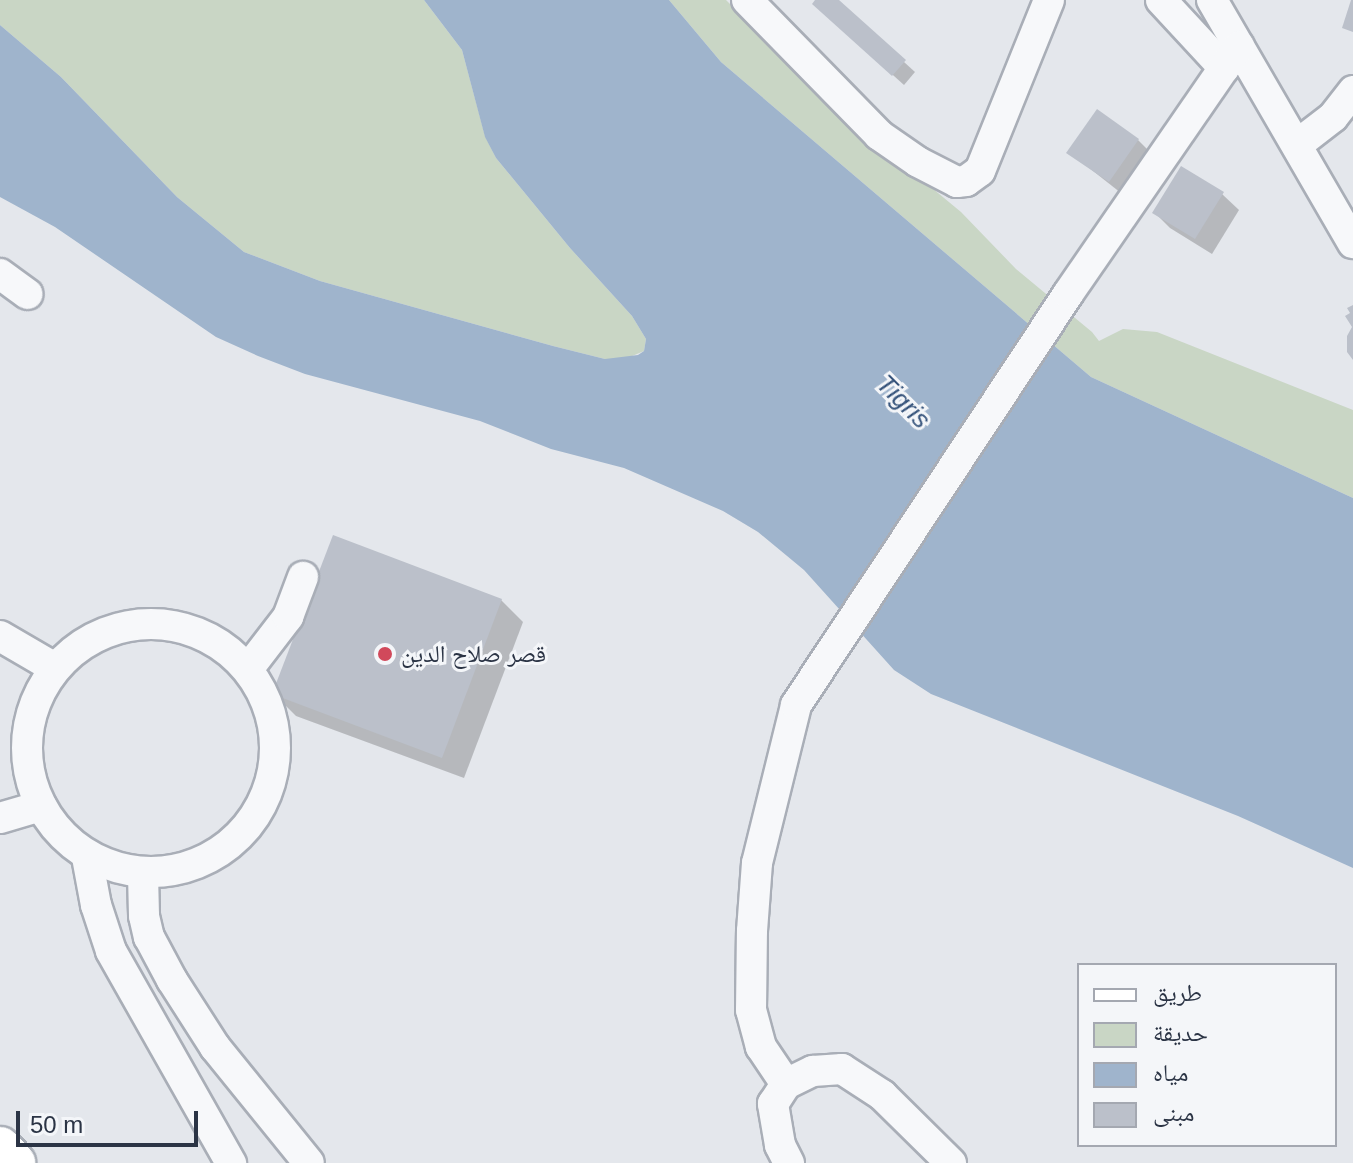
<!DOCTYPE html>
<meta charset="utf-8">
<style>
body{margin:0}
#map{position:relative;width:1353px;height:1163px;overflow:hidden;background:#e4e7ec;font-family:Helvetica,"Noto Naskh Arabic",sans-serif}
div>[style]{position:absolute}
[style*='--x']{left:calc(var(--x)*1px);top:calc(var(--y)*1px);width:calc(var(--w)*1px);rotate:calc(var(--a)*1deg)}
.green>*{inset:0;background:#c9d6c5}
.water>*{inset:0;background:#9fb4cc}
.shadow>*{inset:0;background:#0003}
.building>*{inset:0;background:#bbc0ca}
.roads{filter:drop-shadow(2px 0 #a9aeb7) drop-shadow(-2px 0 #a9aeb7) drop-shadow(0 2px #a9aeb7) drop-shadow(0 -2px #a9aeb7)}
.minor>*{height:30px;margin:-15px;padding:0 15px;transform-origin:15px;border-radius:15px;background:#f7f8fa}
.minor>.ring{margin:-15px;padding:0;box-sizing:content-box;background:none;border:30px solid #f7f8fa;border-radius:50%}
.secondary>*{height:42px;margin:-21px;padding:0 21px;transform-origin:21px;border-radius:21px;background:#fff}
.dots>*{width:22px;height:22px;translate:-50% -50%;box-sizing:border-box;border:4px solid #f4f6f9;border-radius:50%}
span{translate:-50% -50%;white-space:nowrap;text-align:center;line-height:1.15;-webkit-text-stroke:6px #f4f6f9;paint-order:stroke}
.poi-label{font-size:24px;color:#2b3445}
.left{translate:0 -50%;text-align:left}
.water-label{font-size:26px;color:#34527a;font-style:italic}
.legend{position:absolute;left:1077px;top:963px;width:260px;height:184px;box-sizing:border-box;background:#f4f6f9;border:2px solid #a4a8b1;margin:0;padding:10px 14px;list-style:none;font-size:24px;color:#2b3445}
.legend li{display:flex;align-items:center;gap:16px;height:40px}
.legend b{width:40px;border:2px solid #a4a8b1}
.scale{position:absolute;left:16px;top:1111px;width:182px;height:36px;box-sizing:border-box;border:4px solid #2b3445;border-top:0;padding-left:10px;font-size:24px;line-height:28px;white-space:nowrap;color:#2b3445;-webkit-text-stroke:6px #f4f6f9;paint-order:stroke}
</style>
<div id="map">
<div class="green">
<div style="clip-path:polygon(0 0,424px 0,462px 50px,485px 136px,496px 158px,570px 248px,632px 316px,646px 339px,644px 351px,625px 359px,605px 359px,553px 346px,320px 281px,244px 252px,177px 197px,61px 77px,0 25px)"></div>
<div style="clip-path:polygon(669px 0,726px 0,829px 103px,961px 212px,1016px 269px,1092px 332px,1099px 341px,1123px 329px,1157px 332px,1353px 410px,1353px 498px,1091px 377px,721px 62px)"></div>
</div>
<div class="water">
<div style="clip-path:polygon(424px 0,669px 0,721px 62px,1091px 377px,1353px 498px,1353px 868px,1238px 816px,931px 694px,894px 670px,804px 570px,758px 532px,723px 511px,624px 468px,551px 449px,480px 421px,305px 374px,258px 356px,216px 337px,55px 227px,0 197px,0 25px,61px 77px,177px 197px,244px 252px,320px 281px,553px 346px,605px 359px,638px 355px,644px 351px,646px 339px,632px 316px,570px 248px,496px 158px,485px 137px,462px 50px)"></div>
</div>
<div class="shadow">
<div style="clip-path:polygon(818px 0,836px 0,915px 72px,904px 85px,825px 14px)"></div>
<div style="clip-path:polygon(1138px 140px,1154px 156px,1126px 197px,1069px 152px)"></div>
<div style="clip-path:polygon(1222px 194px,1239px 210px,1212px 254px,1170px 228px,1154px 212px)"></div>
<div style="clip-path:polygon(501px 600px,523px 622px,464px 778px,296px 716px,274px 694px)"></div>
</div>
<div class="building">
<div style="clip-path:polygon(815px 0,839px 0,906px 60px,892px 76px,812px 4px)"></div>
<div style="clip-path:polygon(1351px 0,1353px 0,1353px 32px,1342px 28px)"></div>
<div style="clip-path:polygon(1097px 109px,1139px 139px,1109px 182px,1066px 153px)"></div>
<div style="clip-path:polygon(1181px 166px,1224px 192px,1195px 239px,1152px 213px)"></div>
<div style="clip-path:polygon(1353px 305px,1353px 360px,1347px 352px,1347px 336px,1352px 327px,1345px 316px,1350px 313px,1347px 308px)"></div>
<div style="clip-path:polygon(333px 535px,502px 599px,442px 758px,272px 694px)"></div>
</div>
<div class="roads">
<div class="minor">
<div style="--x:747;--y:0;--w:189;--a:45.6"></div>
<div style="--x:879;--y:135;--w:47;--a:34.7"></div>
<div style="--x:918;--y:162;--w:44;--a:27.1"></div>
<div style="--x:957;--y:182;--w:9;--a:-6"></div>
<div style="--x:966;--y:181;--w:17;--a:-36"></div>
<div style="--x:980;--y:171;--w:184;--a:-68"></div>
<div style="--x:1161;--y:0;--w:93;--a:47.2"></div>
<div style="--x:1212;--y:0;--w:281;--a:59.9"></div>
<div style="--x:1298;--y:144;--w:44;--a:-37.6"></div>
<div style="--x:1333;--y:117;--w:33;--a:-52"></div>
<div style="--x:0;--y:274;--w:34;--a:36"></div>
<div class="ring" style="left:27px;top:624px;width:218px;height:218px"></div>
<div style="--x:0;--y:636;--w:64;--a:30.2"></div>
<div style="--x:248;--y:669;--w:66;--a:-52.4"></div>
<div style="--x:288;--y:617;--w:43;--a:-69.4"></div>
<div style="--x:0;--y:818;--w:43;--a:-16.3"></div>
<div style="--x:87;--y:857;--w:49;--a:79.4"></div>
<div style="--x:96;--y:905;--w:48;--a:71.9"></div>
<div style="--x:111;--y:951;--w:244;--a:60.5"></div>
<div style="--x:143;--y:874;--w:42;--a:88.6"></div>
<div style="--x:144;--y:916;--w:22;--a:77"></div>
<div style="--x:149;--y:937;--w:49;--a:61.9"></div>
<div style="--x:172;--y:980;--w:80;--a:57.3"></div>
<div style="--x:215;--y:1047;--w:149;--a:51"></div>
<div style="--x:786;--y:1084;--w:45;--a:-124"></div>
<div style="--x:761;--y:1047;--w:38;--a:-105"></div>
<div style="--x:751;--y:1010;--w:79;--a:-89.3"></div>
<div style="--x:752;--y:931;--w:68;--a:-85.8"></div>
<div style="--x:757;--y:863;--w:163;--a:-76.1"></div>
<div style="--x:796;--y:705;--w:493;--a:-56.5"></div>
<div style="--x:1068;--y:294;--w:301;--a:-55.4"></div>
<div style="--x:789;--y:1163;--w:20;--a:-117"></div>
<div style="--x:780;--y:1145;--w:42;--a:-99.7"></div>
<div style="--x:773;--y:1104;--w:24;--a:-57"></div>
<div style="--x:786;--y:1084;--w:30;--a:-26"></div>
<div style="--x:813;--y:1071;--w:29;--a:-4"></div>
<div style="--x:842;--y:1069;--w:48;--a:33"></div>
<div style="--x:882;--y:1095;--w:97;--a:44.6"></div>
</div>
<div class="secondary">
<div style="--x:0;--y:1148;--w:21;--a:47"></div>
</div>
</div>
<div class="dots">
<div style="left:385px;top:654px;background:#d1495b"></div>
</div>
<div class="poi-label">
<span class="left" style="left:401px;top:654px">قصر صلاح الدين</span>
</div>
<div class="water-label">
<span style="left:903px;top:402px;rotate:45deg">Tigris</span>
</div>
<ul class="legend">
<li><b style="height:10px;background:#fff"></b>طريق</li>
<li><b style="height:22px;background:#c9d6c5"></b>حديقة</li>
<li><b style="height:22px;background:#9fb4cc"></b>مياه</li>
<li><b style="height:22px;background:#bbc0ca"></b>مبنى</li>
</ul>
<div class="scale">50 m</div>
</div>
